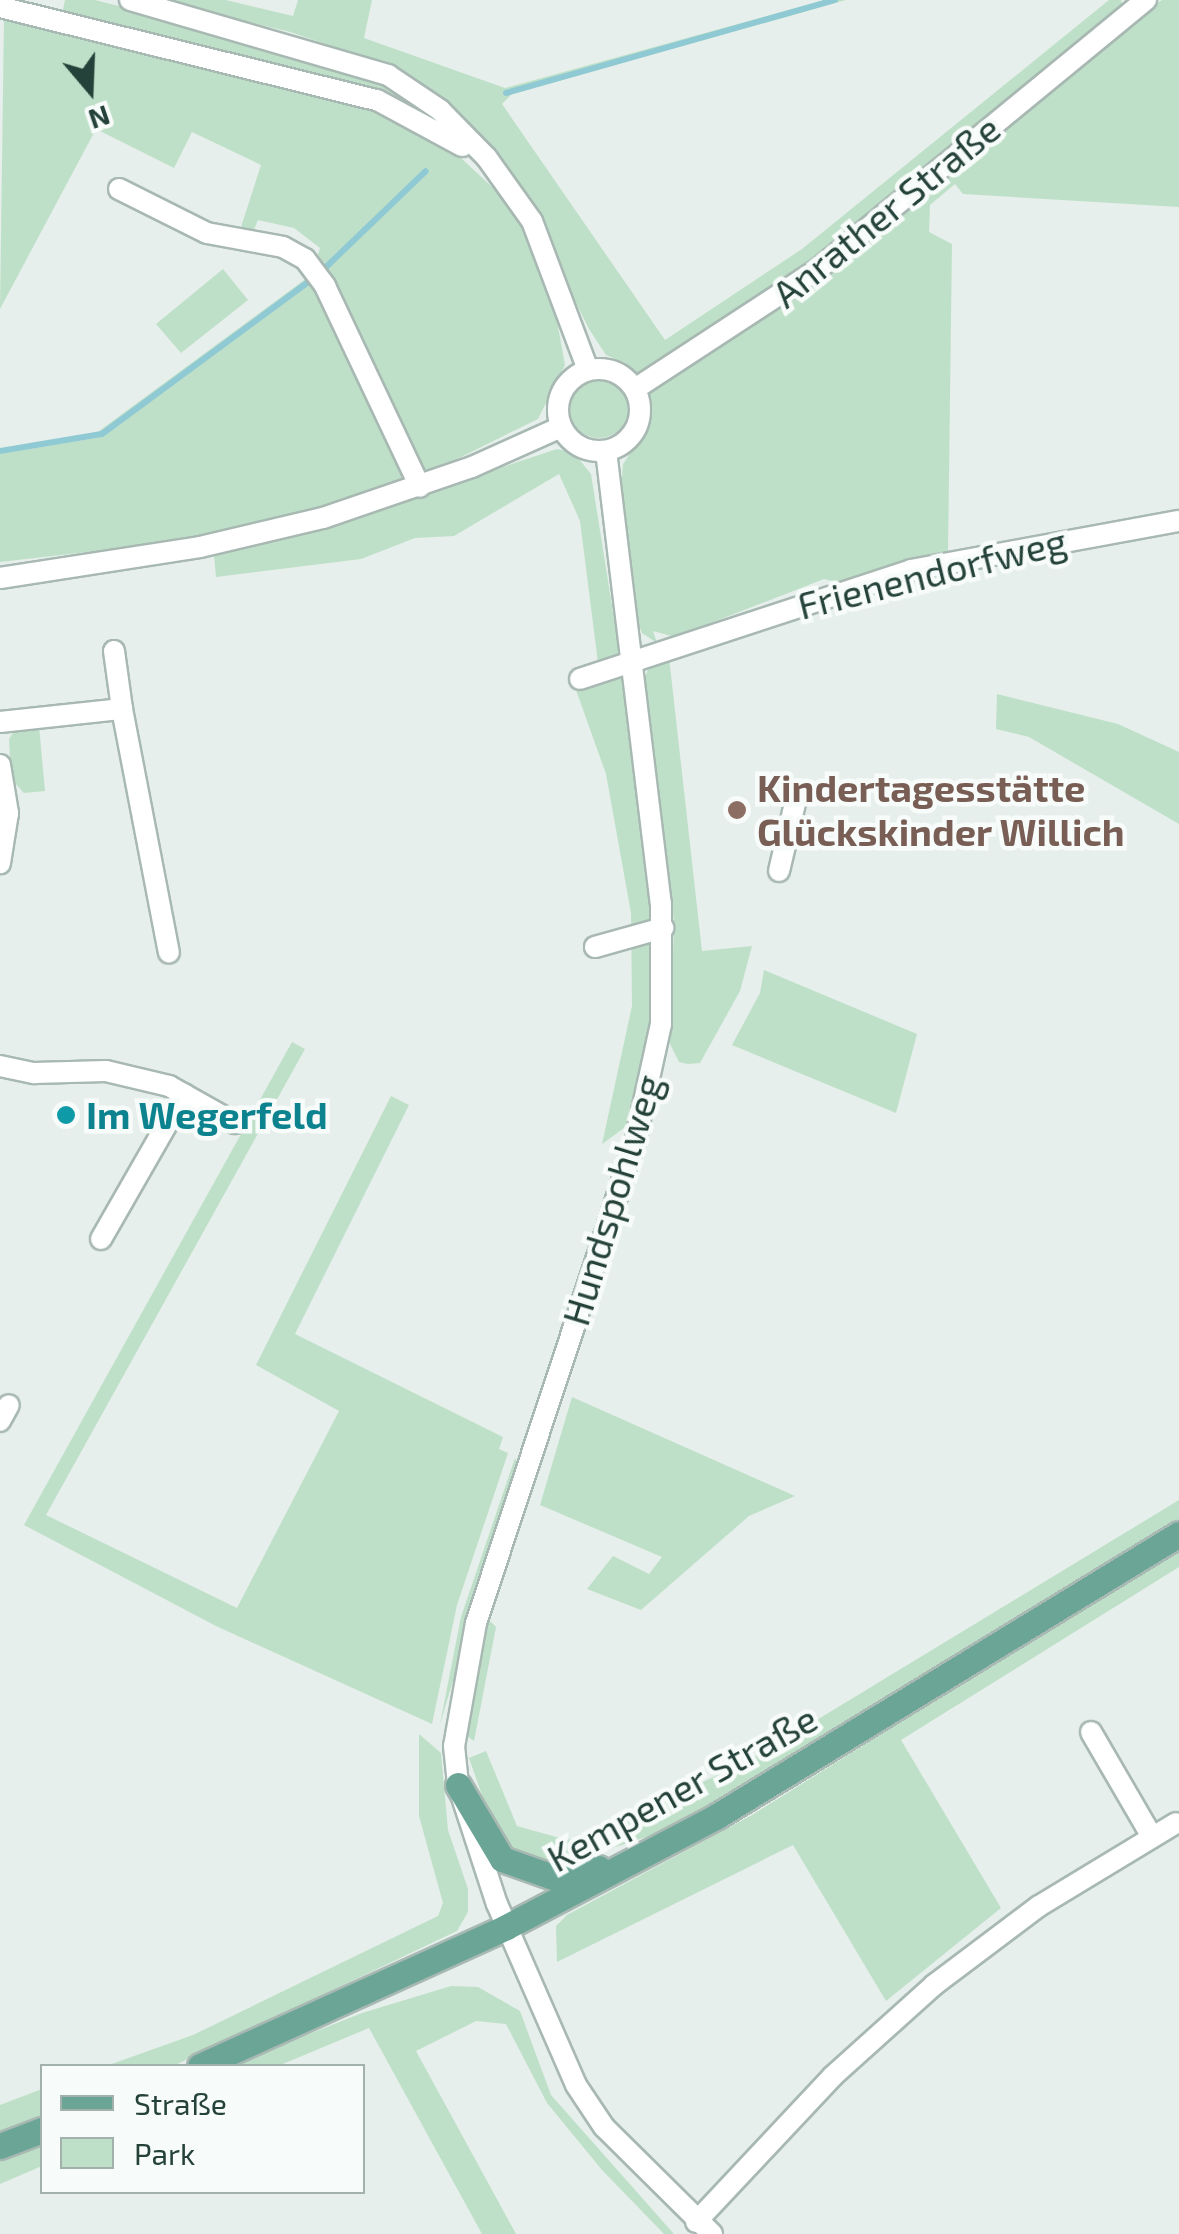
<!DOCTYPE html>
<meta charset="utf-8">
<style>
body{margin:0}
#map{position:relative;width:1179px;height:2234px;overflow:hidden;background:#e6efeb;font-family:"Exo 2",sans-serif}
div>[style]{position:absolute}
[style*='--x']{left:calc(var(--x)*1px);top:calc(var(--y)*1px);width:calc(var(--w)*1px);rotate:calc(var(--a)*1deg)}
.green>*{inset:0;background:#bfe0c8}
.round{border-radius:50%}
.stream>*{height:6px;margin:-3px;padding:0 3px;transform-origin:3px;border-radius:3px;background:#8ec9d4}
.roads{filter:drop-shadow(2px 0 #a8b8b2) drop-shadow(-2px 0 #a8b8b2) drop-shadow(0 2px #a8b8b2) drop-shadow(0 -2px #a8b8b2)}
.minor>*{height:20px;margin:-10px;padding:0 10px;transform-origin:10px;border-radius:10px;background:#fff}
.minor>.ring{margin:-10px;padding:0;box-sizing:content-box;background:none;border:20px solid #fff;border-radius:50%}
.major>*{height:25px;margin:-12.5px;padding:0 12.5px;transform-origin:12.5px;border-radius:12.5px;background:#6aa596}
.dots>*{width:28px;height:28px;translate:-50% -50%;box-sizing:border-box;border:5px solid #f7fbf9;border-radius:50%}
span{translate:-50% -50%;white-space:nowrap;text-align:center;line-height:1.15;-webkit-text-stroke:9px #f7fbf9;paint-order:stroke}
.street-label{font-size:38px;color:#24423a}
.education-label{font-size:38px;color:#785e54;font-weight:700}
.left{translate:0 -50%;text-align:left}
.culture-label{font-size:38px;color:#0d838f;font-weight:700}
.legend{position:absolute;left:40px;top:2064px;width:325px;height:130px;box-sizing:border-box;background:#f7fbf9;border:2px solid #a3b1ad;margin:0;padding:12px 18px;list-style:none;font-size:30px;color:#24423a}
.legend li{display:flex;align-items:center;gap:20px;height:50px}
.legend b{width:50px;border:2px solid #a3b1ad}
.north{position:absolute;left:40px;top:40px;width:100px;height:100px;-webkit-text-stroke:8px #f7fbf9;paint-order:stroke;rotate:161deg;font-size:28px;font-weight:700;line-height:40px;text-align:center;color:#24423a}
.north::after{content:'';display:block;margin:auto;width:35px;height:45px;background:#24423a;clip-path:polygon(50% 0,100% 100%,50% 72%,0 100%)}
</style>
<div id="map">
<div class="green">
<div style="clip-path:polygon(65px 0,95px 0,287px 49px,389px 82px,434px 117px,376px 91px,283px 65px,62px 14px)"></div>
<div style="clip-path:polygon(158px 0,226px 0,293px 16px,298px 0,372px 0,364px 38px,505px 88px,825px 0,846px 0,512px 94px,502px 104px,665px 340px,802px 249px,1109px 0,1121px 0,1128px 24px,1162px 0,1179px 0,1179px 207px,963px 194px,955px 184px,930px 205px,929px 232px,952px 244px,948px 553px,841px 583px,824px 579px,675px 637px,653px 631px,657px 643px,642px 633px,635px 615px,621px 491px,623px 464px,643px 434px,648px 404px,626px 363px,606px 355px,589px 329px,516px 181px,491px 149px,385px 64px,290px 32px)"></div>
<div style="clip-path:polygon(4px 18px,378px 108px,446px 144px,506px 200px,526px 231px,553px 299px,565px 365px,538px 419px,431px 472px,313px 512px,175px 542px,0 562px,0 454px,101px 437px,99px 431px,311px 275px,320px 248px,294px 228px,258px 220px,253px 232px,240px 230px,261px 165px,192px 132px,174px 168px,96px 129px,0 309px)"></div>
<div style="clip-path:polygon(223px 269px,248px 300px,181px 353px,156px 324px)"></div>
<div class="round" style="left:570px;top:380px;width:58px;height:58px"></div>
<div style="clip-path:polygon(557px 449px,574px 453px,591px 474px,620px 656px,598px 663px,580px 521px,559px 474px,454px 536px,415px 538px,361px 559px,216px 577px,214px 555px,311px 531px)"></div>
<div style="clip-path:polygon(669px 657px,702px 951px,752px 946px,740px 991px,700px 1063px,688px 1064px,679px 1062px,670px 1044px,674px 922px,644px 681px,648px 669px)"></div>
<div style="clip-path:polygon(622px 672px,653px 903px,653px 1014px,631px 1123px,602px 1144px,632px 1006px,631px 913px,606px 774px,576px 690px)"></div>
<div style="clip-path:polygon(997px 694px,1118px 724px,1179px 752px,1179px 824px,1029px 737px,996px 729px)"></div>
<div style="clip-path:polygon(39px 726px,45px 791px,24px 793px,11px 779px,9px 739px,14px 731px)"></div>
<div style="clip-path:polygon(764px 970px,917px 1034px,896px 1113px,732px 1045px,760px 993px)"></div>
<div style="clip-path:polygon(292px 1042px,305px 1049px,46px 1515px,237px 1608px,339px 1411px,256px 1365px,391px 1096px,409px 1105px,295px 1334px,503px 1437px,499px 1449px,508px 1453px,457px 1605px,432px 1724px,216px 1626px,24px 1525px)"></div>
<div style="clip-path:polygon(572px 1397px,795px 1496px,749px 1516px,641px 1610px,587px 1589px,613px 1556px,649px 1574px,662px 1557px,540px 1505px)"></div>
<div style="clip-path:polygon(515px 1458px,518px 1465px,440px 1724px,461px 1617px)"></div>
<div style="clip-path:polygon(1179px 1500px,1179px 1523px,809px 1751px,664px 1831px,552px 1868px,499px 1844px,469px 1758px,486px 1751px,517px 1826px,567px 1840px,611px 1828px,769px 1749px)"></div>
<div style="clip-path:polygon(1179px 1548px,1179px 1567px,901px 1740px,1001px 1908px,886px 2001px,793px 1845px,557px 1962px,556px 1926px,567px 1915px,752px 1815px)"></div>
<div style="clip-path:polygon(491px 1622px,496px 1627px,474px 1741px,468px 1737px,468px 1709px,486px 1623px)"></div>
<div style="clip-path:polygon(419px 1734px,441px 1753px,448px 1830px,468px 1889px,468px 1912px,457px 1931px,173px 2066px,106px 2066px,193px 2035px,438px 1916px,443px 1903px,419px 1816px)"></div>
<div style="clip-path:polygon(451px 1986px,478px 1987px,520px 2011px,551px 2095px,674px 2234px,664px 2234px,602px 2170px,547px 2103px,506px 2024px,476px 2021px,416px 2051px,516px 2234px,482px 2234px,369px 2028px,278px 2066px,228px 2066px,362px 2013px)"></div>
<div style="clip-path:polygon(42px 2089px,42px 2119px,0 2136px,0 2105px)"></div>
<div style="clip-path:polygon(42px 2142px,42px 2166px,0 2184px,0 2158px)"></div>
</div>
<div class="stream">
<div style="--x:506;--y:93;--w:342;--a:-15.8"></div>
<div style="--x:324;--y:269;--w:141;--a:-43.9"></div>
<div style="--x:0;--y:451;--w:103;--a:-9.5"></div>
<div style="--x:102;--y:434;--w:260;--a:-36.4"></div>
</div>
<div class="roads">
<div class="minor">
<div style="--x:130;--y:0;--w:269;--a:16.2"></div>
<div style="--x:388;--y:75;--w:63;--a:33.9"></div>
<div style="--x:440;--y:110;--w:67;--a:45.6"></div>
<div style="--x:487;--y:158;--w:77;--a:54.5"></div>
<div style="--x:532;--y:221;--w:159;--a:69.4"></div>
<div style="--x:0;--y:7;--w:388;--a:13.9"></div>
<div style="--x:377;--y:100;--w:97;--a:28.4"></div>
<div style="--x:119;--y:189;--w:98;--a:26.6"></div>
<div style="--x:207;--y:233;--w:77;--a:10.4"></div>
<div style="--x:283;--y:247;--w:25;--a:29"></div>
<div style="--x:305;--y:259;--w:34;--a:53"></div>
<div style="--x:325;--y:286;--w:222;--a:64.7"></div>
<div class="ring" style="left:558px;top:369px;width:62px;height:62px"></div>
<div style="--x:635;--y:389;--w:217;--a:-33.2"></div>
<div style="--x:817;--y:270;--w:426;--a:-39.4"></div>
<div style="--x:606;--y:451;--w:455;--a:83.1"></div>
<div style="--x:661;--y:903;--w:121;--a:90"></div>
<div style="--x:661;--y:1024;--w:121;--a:102.4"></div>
<div style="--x:635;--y:1142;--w:507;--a:108.29"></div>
<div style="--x:476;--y:1623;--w:125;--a:100.1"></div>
<div style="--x:454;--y:1746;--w:39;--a:84"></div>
<div style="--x:458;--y:1785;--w:125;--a:71.9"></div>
<div style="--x:497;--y:1904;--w:197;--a:66.4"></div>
<div style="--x:576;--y:2085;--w:50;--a:56.3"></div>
<div style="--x:604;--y:2127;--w:152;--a:44.7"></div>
<div style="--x:0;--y:578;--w:202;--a:-8.8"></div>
<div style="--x:200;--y:547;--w:126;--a:-13.3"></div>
<div style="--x:323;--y:518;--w:157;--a:-18.9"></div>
<div style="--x:472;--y:467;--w:98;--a:-24.2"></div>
<div style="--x:114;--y:651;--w:59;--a:82.1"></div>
<div style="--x:580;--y:679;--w:348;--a:-18.2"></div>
<div style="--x:911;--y:570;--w:272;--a:-10.4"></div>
<div style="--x:0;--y:722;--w:123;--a:-6.1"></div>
<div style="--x:122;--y:709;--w:248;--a:79.1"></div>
<div style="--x:0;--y:765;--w:49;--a:80.5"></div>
<div style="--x:8;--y:813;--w:51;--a:99.1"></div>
<div style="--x:779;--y:871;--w:78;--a:-76.7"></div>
<div style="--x:595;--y:947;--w:71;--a:-15.6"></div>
<div style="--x:0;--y:1066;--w:35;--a:12"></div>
<div style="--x:34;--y:1073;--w:72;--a:-1.6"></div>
<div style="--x:106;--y:1071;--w:65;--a:13.4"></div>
<div style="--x:169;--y:1086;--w:76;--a:29.3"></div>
<div style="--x:101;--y:1239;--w:167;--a:-60.2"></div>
<div style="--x:0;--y:1421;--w:18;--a:-61"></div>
<div style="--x:1091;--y:1732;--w:121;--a:59.8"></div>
<div style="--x:696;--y:2222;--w:200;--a:-46.8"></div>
<div style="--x:833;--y:2076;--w:136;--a:-42"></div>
<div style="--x:934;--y:1985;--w:131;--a:-37"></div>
<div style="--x:1039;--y:1906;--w:160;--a:-31.2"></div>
</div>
<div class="major">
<div style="--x:458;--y:1785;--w:86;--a:59.3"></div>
<div style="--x:502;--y:1859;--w:54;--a:19.4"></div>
<div style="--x:553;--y:1877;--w:46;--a:-11.3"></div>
<div style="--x:200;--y:2066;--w:336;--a:-24.4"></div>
<div style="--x:506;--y:1927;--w:238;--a:-27.7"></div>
<div style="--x:717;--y:1816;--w:541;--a:-31.4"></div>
<div style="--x:0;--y:2146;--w:45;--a:-20.9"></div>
</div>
</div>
<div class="dots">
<div style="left:737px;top:810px;background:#8d6e63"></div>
<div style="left:66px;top:1115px;background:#0f9aa8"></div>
</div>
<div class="street-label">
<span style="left:886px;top:211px;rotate:-39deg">Anrather Straße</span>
<span style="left:932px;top:573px;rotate:-14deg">Frienendorfweg</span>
<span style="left:612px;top:1200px;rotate:-73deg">Hundspohlweg</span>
<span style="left:682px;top:1788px;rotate:-29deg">Kempener Straße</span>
</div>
<div class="education-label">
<span class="left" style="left:757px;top:810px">Kindertagesstätte<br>Glückskinder Willich</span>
</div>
<div class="culture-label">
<span class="left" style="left:86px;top:1115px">Im Wegerfeld</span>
</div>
<ul class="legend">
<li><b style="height:12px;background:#6aa596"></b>Straße</li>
<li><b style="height:28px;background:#bfe0c8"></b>Park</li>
</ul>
<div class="north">N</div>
</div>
